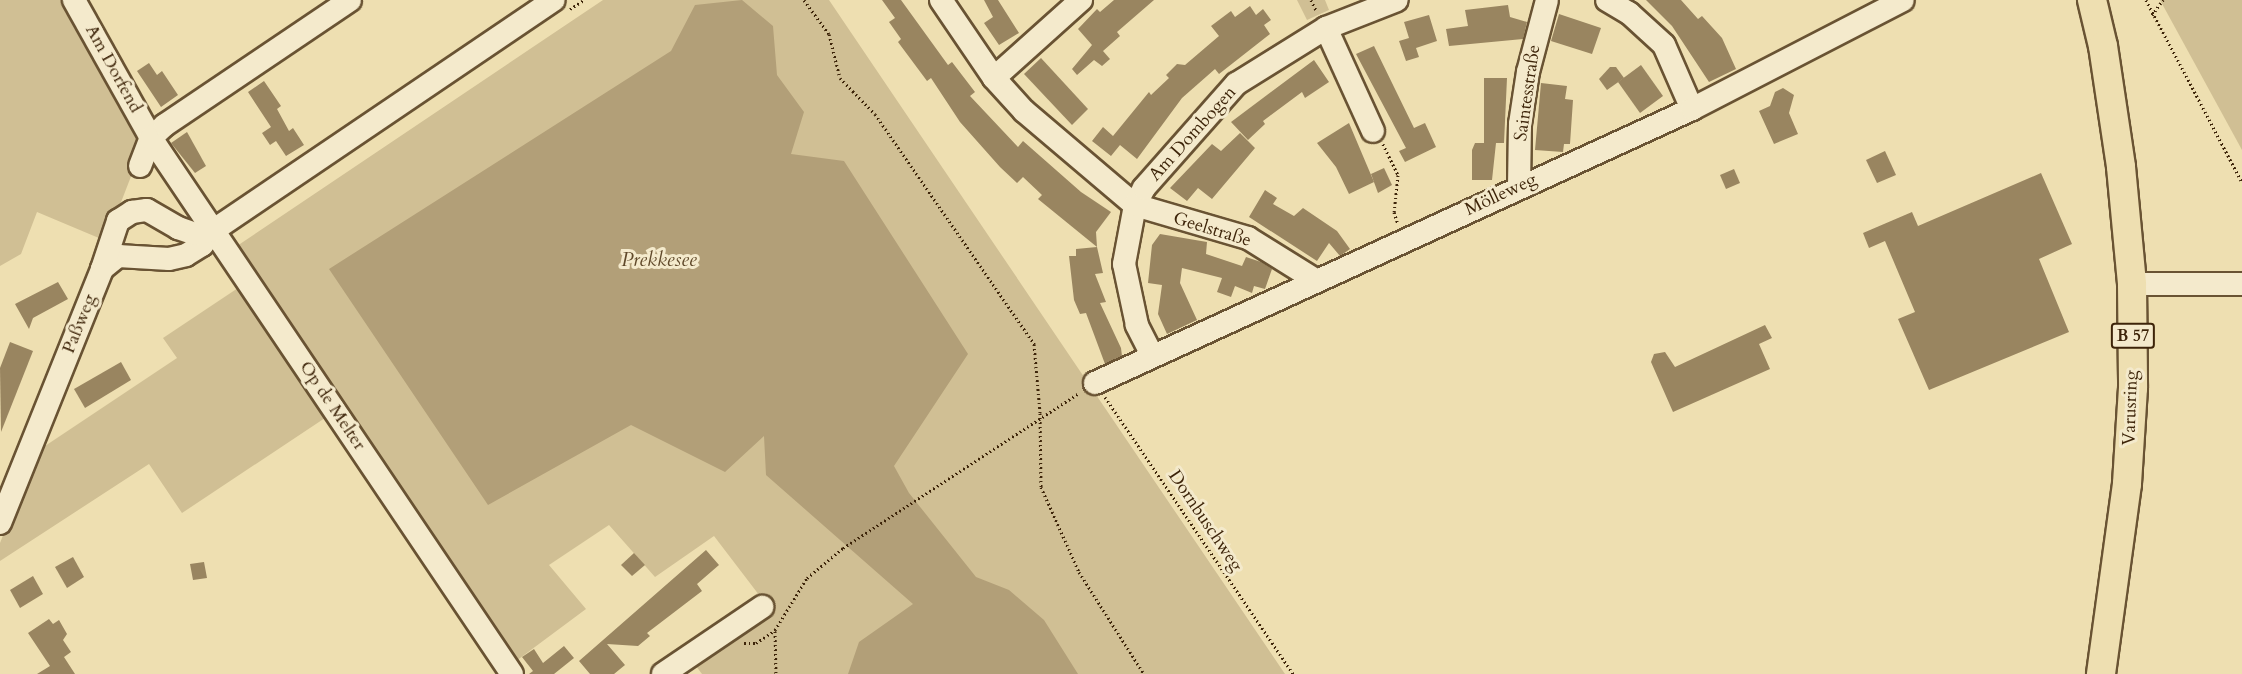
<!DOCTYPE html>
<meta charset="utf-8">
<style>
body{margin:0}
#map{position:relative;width:2242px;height:674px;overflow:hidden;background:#eedfb1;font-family:Cardo,serif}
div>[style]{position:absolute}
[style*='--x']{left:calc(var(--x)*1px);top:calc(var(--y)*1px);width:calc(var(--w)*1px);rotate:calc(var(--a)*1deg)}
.green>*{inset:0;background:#d0bf94}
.water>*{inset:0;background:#b29f78}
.building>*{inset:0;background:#998560}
.path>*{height:3px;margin-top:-1.5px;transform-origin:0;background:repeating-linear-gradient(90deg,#3d2409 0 1.5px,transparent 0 4.5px)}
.roads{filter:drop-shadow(2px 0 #695333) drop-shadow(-2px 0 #695333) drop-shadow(0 2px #695333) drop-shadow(0 -2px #695333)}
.minor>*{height:22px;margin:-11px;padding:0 11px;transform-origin:11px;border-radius:11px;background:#f4eacc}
.major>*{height:28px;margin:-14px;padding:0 14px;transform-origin:14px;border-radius:14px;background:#eedfb1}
span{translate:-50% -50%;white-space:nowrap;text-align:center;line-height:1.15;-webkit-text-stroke:6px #f4eacc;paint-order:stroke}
.shield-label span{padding:2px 4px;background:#f4eacc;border:2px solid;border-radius:4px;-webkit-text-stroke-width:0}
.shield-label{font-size:16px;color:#3d2409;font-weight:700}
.street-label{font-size:18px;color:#3d2409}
.water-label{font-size:20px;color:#60492a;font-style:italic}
</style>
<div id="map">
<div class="green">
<div style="clip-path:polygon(0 0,68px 0,141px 131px,142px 148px,106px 241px,37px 212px,21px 254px,0 266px)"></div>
<div style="clip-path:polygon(603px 0,829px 0,1285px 674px,702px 674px,693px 662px,769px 608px,714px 536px,655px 577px,609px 525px,549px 565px,586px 609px,512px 664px,234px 248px)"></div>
<div style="clip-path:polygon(1297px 0,1325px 0,1329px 10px,1307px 20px)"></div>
<div style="clip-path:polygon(2160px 0,2242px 0,2242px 150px)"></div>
<div style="clip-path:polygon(244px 284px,331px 414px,182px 513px,149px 464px,0 561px,0 543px,36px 452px,177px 358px,163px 338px)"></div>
</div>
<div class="water">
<div style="clip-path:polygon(742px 0,773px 26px,777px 75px,804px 112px,791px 154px,844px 161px,968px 354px,894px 466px,909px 493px,976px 577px,1009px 590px,1044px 620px,1078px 674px,848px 674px,859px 642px,913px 604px,766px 475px,764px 436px,725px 472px,631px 425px,488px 505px,329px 269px,671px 51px,695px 5px)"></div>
</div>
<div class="building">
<div style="clip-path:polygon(882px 0,901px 0,948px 65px,952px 62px,975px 92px,970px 96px,1018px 147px,1023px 141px,1081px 192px,1111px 212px,1096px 232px,1097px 247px,1038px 199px,1042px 195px,1023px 177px,1017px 183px,1000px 167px,960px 122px,931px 78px,927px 81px,898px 42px,901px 39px,889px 22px,895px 18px)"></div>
<div style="clip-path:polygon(984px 0,998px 0,1019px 33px,999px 45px,984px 23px,993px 17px)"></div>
<div style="clip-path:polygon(1114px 0,1154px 0,1117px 32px,1120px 36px,1103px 51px,1110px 59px,1102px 66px,1094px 60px,1077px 75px,1072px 69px,1092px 45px,1078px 29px,1097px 9px,1100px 12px)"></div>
<div style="clip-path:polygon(1646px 0,1681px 0,1698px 19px,1702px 16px,1722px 38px,1736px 69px,1709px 82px,1672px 26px)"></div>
<div style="clip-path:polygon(1508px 5px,1510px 17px,1527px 22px,1523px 39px,1449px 46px,1446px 29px,1468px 26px,1465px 10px)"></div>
<div style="clip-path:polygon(1250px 6px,1256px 15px,1263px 9px,1271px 20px,1264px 25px,1270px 34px,1219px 74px,1215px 69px,1182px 98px,1137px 159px,1120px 145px,1111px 156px,1092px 141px,1103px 127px,1113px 136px,1149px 92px,1151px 95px,1169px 78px,1166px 75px,1177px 64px,1185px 65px,1219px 36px,1211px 26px,1231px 11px,1235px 17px)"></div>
<div style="clip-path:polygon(1559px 14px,1601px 28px,1592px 54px,1551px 41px)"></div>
<div style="clip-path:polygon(1429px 15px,1437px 41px,1416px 48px,1419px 57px,1406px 61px,1399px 41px,1409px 38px,1404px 22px)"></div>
<div style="clip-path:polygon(1374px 46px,1414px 128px,1425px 123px,1436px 147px,1405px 162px,1399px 151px,1406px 148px,1356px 54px)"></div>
<div style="clip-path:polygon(1041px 58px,1088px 109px,1072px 125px,1024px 74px)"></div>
<div style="clip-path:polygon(1314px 60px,1329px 82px,1305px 98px,1302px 92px,1263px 121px,1265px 124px,1248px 140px,1231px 122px)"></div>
<div style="clip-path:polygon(149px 63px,157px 75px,162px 71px,178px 95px,161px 107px,137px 71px)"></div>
<div style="clip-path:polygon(1641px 65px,1663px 96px,1640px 113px,1618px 82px)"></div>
<div style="clip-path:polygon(1610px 67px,1616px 67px,1624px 78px,1607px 90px,1599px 79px)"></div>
<div style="clip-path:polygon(1484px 78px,1507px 78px,1504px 143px,1496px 143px,1492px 180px,1472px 180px,1472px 150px,1475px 143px,1484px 143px)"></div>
<div style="clip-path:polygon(264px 81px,281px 106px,277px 109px,289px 131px,293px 128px,304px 145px,286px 156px,276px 141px,270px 145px,262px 133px,271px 127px,248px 92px)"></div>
<div style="clip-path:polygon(1541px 83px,1567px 86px,1565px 99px,1573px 100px,1570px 144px,1564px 144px,1563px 152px,1535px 150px)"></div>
<div style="clip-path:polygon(1783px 88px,1794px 95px,1789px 113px,1798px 134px,1774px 144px,1759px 111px,1770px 106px,1775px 92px)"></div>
<div style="clip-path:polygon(1349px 123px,1374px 182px,1349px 194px,1336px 167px,1317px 143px)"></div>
<div style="clip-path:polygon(187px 132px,206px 166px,195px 173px,171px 143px)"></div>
<div style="clip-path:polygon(1240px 133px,1255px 148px,1212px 199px,1198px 188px,1187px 201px,1170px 188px,1212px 144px,1221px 151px)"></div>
<div style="clip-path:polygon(1885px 151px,1896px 175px,1877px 183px,1866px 160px)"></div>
<div style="clip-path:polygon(1384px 168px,1392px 185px,1378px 193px,1371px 174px)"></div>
<div style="clip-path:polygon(1734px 169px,1740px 183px,1726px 189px,1720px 175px)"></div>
<div style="clip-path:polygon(2041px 173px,2072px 244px,2039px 259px,2069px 332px,1929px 390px,1898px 319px,1915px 312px,1885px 241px,1869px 248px,1863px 233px,1912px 212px,1918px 226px)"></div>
<div style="clip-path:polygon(1265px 190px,1277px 198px,1273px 204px,1294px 216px,1303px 208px,1337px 231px,1350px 249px,1340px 256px,1329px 243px,1317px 261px,1249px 217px)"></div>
<div style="clip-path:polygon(1160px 234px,1207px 242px,1206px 254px,1242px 266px,1246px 257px,1261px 262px,1272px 269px,1265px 289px,1254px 286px,1252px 293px,1235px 286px,1231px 297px,1217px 292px,1222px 278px,1182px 268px,1180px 283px,1197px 320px,1167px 334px,1158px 314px,1162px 285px,1148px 283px,1152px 245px)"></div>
<div style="clip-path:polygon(1097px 247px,1103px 273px,1095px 274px,1106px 302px,1100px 303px,1121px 348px,1122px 356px,1105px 364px,1086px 313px,1080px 314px,1074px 300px,1069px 256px,1076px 256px,1076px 249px)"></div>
<div style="clip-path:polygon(58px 282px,68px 299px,33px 318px,29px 329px,15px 304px)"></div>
<div style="clip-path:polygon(1765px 325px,1772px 338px,1759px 344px,1770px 369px,1673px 412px,1651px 362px,1654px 354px,1665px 352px,1675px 367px)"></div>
<div style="clip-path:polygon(10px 342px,33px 351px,1px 432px,0 368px)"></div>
<div style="clip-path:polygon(121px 362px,131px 380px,85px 408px,74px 389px)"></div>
<div style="clip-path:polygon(706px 550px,719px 565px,697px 584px,702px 591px,647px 633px,650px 636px,638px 646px,607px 644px,625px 665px,614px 674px,590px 674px,579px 661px)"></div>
<div style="clip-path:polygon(634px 553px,645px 565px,632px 576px,621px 565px)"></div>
<div style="clip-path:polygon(73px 557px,84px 577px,67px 588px,55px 567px)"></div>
<div style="clip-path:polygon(204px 562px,207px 578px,193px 580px,190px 564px)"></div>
<div style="clip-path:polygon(33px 576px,43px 594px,20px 608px,10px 590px)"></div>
<div style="clip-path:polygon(49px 619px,53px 624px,59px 620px,67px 634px,63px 640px,71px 652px,64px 657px,75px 674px,37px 674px,50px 666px,28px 633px)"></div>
<div style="clip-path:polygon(564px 646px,574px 658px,554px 674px,529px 674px,533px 671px,522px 657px,534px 649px,543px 663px)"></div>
</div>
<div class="path">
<div style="--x:804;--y:0;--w:42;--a:53.7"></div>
<div style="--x:829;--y:34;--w:45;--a:76"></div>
<div style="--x:840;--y:78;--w:50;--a:45.8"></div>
<div style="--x:875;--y:114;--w:280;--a:55.3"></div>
<div style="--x:1034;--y:344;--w:69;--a:85"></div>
<div style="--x:1040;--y:413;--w:74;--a:89.2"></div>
<div style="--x:1041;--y:487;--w:93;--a:65.9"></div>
<div style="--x:1079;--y:572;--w:121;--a:57.5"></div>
<div style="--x:1311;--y:0;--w:13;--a:63"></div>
<div style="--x:2146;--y:0;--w:206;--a:62.2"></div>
<div style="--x:570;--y:9;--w:17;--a:-33"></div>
<div style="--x:2152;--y:15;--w:19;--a:-54"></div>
<div style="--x:1383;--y:144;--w:34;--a:64"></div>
<div style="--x:1398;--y:175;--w:37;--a:96"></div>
<div style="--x:1394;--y:212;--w:13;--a:72"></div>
<div style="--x:1105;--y:397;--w:335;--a:55.8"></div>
<div style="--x:775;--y:631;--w:43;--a:88.7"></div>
<div style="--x:744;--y:643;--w:12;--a:0"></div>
<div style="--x:756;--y:643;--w:23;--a:-34"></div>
<div style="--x:775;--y:630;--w:61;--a:-58.4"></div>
<div style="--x:807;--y:578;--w:47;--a:-39.8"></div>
<div style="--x:843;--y:548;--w:282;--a:-33.3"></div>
</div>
<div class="roads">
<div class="minor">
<div style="--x:74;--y:0;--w:158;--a:60.8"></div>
<div style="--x:151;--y:138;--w:646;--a:56.04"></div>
<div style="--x:941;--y:0;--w:94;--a:55.8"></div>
<div style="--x:994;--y:78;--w:45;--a:47.7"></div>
<div style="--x:1024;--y:111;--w:145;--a:40.3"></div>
<div style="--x:1135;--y:205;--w:118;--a:16.3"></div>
<div style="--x:1248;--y:238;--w:81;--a:31.9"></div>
<div style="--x:1607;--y:0;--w:26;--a:31"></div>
<div style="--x:1629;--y:13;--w:47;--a:42.4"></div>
<div style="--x:1664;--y:45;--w:70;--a:66.4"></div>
<div style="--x:1326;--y:28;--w:113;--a:65.5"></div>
<div style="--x:994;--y:78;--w:117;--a:-41.9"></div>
<div style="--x:140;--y:166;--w:30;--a:-69"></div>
<div style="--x:151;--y:138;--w:19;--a:-43"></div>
<div style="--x:165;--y:125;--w:223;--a:-34"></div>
<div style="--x:1519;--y:187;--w:63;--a:-89.1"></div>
<div style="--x:1520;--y:124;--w:53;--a:-81.3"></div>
<div style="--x:1528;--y:72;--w:74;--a:-75.2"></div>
<div style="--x:102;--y:269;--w:21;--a:-39"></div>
<div style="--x:118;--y:256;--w:51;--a:3.4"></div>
<div style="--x:169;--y:259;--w:17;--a:-13"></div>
<div style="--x:186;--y:255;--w:19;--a:-32"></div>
<div style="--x:202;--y:245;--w:19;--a:-51"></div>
<div style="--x:214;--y:230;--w:410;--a:-34.1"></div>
<div style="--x:2132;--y:284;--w:110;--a:0"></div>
<div style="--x:1152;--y:355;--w:34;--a:-117"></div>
<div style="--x:1137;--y:325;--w:62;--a:-102"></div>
<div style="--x:1124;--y:264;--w:60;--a:-79.4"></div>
<div style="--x:1135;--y:205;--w:19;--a:-62"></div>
<div style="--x:1144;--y:188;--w:139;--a:-48.5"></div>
<div style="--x:1236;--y:84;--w:106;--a:-31.9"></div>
<div style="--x:1326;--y:28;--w:76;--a:-21.5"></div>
<div style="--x:1095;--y:383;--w:657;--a:-24.65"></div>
<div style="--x:1692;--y:109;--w:237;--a:-27.3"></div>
<div style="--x:0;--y:523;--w:274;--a:-68.1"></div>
<div style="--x:102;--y:269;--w:51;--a:-71.6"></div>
<div style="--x:118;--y:221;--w:17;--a:-33"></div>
<div style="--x:132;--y:212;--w:15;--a:-8"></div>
<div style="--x:147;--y:210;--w:36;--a:30"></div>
<div style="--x:178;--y:228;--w:18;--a:19"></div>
<div style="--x:195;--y:234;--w:19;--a:-12"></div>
<div style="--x:663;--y:674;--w:120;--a:-34.1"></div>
</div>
<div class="major">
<div style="--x:2092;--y:0;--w:47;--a:76.6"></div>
<div style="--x:2103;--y:46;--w:122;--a:81.5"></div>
<div style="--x:2121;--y:167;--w:118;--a:84.6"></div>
<div style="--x:2132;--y:284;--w:104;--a:89.4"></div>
<div style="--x:2133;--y:388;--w:96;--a:93.6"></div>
<div style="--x:2127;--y:484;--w:192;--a:97.8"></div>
</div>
</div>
<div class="shield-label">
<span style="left:2133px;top:336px">B 57</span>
</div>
<div class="street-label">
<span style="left:113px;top:69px;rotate:61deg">Am Dorfend</span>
<span style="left:1528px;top:93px;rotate:-82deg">Saintesstraße</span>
<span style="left:1193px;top:134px;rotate:-48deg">Am Dombogen</span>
<span style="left:1501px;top:195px;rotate:-25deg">Mölleweg</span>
<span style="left:1212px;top:230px;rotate:17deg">Geelstraße</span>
<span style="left:80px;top:324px;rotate:-68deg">Paßweg</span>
<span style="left:332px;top:406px;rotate:56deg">Op de Melter</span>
<span style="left:2131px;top:408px;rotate:-88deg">Varusring</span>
<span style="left:1205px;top:521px;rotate:56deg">Dornbuschweg</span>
</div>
<div class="water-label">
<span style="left:659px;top:259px">Prekkesee</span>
</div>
</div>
